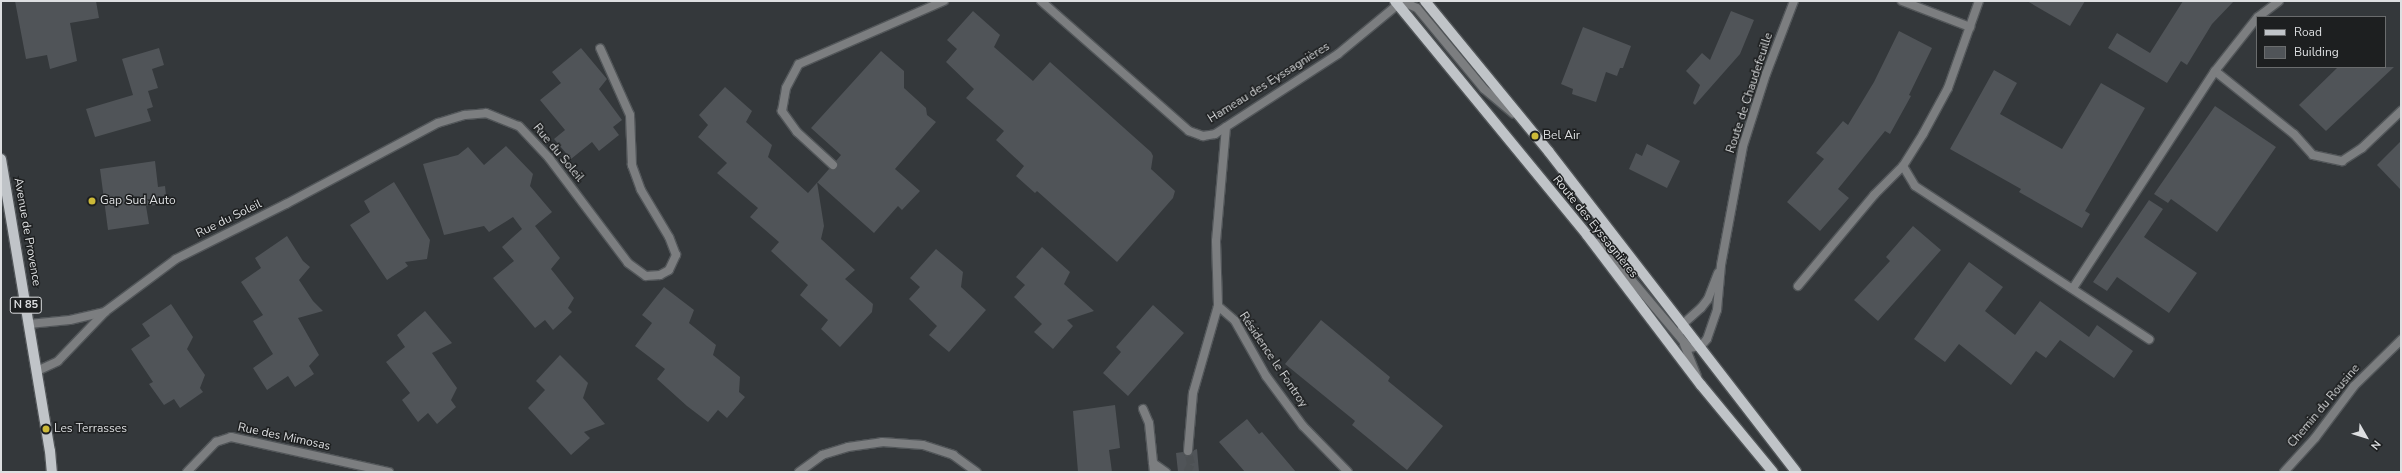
<!DOCTYPE html>
<meta charset="utf-8">
<style>
body{margin:0}
#map{position:relative;width:2402px;height:473px;overflow:hidden;background:#34383b;font-family:"Nunito Sans",sans-serif}
div>[style]{position:absolute}
[style*='--x']{left:calc(var(--x)*1px);top:calc(var(--y)*1px);width:calc(var(--w)*1px);rotate:calc(var(--a)*1deg)}
.building>*{inset:0;background:#505458}
.minor-tunnel>*{height:8px;margin-top:-4px;transform-origin:0;background:repeating-linear-gradient(90deg,#4d5154 0 8px,transparent 0 12px)}
.roads{filter:drop-shadow(1px 0 #525659) drop-shadow(-1px 0 #525659) drop-shadow(0 1px #525659) drop-shadow(0 -1px #525659)}
.minor>*{height:8px;margin:-4px;padding:0 4px;transform-origin:4px;border-radius:4px;background:#7c7e80}
.primary>*{height:10px;margin:-5px;padding:0 5px;transform-origin:5px;border-radius:5px;background:#c0c4c8}
.dots>*{width:11px;height:11px;translate:-50% -50%;box-sizing:border-box;border:2px solid #1d1f20;border-radius:50%}
span{translate:-50% -50%;white-space:nowrap;text-align:center;line-height:1.15;-webkit-text-stroke:3px #1d1f20;paint-order:stroke}
.shield-label span{padding:1px 3px;background:#1d1f20;border:1px solid;border-radius:3px;-webkit-text-stroke-width:0}
.shield-label{font-size:11px;color:#dddfe1;font-weight:700}
.street-label{font-size:12px;color:#dddfe1}
.poi-label{font-size:12px;color:#dddfe1}
.left{translate:0 -50%;text-align:left}
.frame{position:absolute;inset:0;border:2px solid #dddfe1;pointer-events:none}
.legend{position:absolute;left:2256px;top:16px;width:130px;height:52px;box-sizing:border-box;background:#1d1f20;border:1px solid #6a6c6d;margin:0;padding:5px 7px;list-style:none;font-size:12px;color:#dddfe1}
.legend li{display:flex;align-items:center;gap:8px;height:20px}
.legend b{width:20px;border:1px solid #6a6c6d}
.north{position:absolute;left:2346px;top:417px;width:40px;height:40px;-webkit-text-stroke:3px #1d1f20;paint-order:stroke;rotate:129deg;font-size:11px;font-weight:700;line-height:16px;text-align:center;color:#dddfe1}
.north::after{content:'';display:block;margin:auto;width:14px;height:18px;background:#dddfe1;clip-path:polygon(50% 0,100% 100%,50% 72%,0 100%)}
</style>
<div id="map">
<div class="building">
<div style="clip-path:polygon(15px 1px,96px 1px,99px 18px,70px 23px,77px 61px,50px 69px,47px 55px,26px 59px)"></div>
<div style="clip-path:polygon(2027px 1px,2085px 1px,2070px 26px)"></div>
<div style="clip-path:polygon(2183px 1px,2234px 1px,2212px 24px,2187px 65px,2181px 61px,2167px 83px,2108px 48px,2117px 33px,2150px 53px)"></div>
<div style="clip-path:polygon(973px 11px,1000px 35px,994px 47px,1033px 81px,1050px 62px,1151px 152px,1153px 156px,1151px 169px,1175px 191px,1173px 198px,1117px 262px,1037px 191px,1035px 193px,1016px 176px,1024px 166px,996px 140px,1004px 131px,966px 98px,974px 89px,946px 62px,957px 49px,947px 40px)"></div>
<div style="clip-path:polygon(1731px 11px,1754px 20px,1740px 54px,1695px 105px,1693px 103px,1700px 85px,1686px 71px,1702px 53px,1710px 60px)"></div>
<div style="clip-path:polygon(1583px 27px,1631px 46px,1623px 68px,1620px 68px,1617px 76px,1606px 72px,1596px 102px,1572px 94px,1573px 89px,1561px 84px)"></div>
<div style="clip-path:polygon(1899px 31px,1932px 48px,1909px 95px,1911px 96px,1890px 134px,1885px 131px,1838px 189px,1849px 198px,1820px 231px,1787px 202px,1824px 159px,1816px 153px,1843px 121px,1848px 125px,1874px 82px)"></div>
<div style="clip-path:polygon(159px 48px,164px 65px,152px 69px,158px 88px,148px 91px,153px 107px,147px 109px,151px 121px,95px 137px,86px 109px,133px 95px,122px 59px)"></div>
<div style="clip-path:polygon(581px 48px,607px 79px,599px 89px,622px 120px,613px 127px,619px 135px,599px 151px,592px 142px,571px 159px,554px 139px,565px 130px,540px 100px,561px 83px,552px 72px)"></div>
<div style="clip-path:polygon(881px 51px,904px 71px,904px 88px,926px 108px,927px 115px,936px 122px,895px 169px,920px 191px,902px 210px,898px 206px,874px 233px,817px 182px,824px 226px,821px 239px,855px 270px,845px 279px,873px 304px,872px 312px,840px 347px,821px 329px,828px 320px,800px 295px,808px 285px,771px 251px,779px 242px,750px 217px,758px 208px,717px 173px,727px 163px,698px 137px,708px 125px,699px 115px,725px 87px,752px 111px,746px 122px,772px 145px,768px 157px,808px 193px,829px 169px,834px 170px,837px 168px,836px 161px,841px 155px,811px 128px)"></div>
<div style="clip-path:polygon(2338px 67px,2394px 67px,2326px 131px,2299px 105px)"></div>
<div style="clip-path:polygon(1994px 70px,2017px 83px,2000px 114px,2062px 149px,2101px 83px,2145px 108px,2085px 211px,2090px 214px,2082px 228px,2019px 192px,2021px 189px,1950px 149px)"></div>
<div style="clip-path:polygon(2215px 106px,2276px 147px,2217px 232px,2171px 199px,2168px 203px,2154px 194px)"></div>
<div style="clip-path:polygon(2401px 141px,2401px 190px,2377px 165px)"></div>
<div style="clip-path:polygon(1647px 144px,1680px 161px,1667px 188px,1629px 169px,1636px 153px,1642px 156px)"></div>
<div style="clip-path:polygon(506px 146px,533px 174px,530px 186px,552px 212px,535px 226px,560px 258px,551px 269px,574px 298px,568px 308px,572px 312px,553px 330px,545px 320px,535px 328px,493px 278px,514px 261px,502px 247px,522px 229px,513px 217px,489px 232px,484px 226px,444px 235px,423px 164px,458px 155px,468px 147px,484px 165px)"></div>
<div style="clip-path:polygon(155px 161px,158px 187px,165px 186px,167px 204px,146px 206px,149px 224px,108px 230px,100px 169px)"></div>
<div style="clip-path:polygon(394px 182px,430px 240px,427px 259px,405px 262px,408px 266px,387px 280px,350px 225px,370px 212px,364px 201px)"></div>
<div style="clip-path:polygon(2149px 200px,2163px 209px,2144px 237px,2197px 273px,2169px 313px,2117px 277px,2107px 291px,2093px 282px)"></div>
<div style="clip-path:polygon(1913px 226px,1941px 250px,1878px 321px,1854px 300px,1890px 261px,1886px 257px)"></div>
<div style="clip-path:polygon(287px 236px,303px 261px,310px 267px,299px 280px,313px 301px,323px 311px,298px 318px,319px 355px,309px 366px,314px 374px,295px 387px,288px 376px,267px 390px,253px 368px,273px 354px,253px 321px,263px 315px,241px 282px,261px 268px,255px 258px)"></div>
<div style="clip-path:polygon(1042px 247px,1070px 272px,1064px 284px,1094px 311px,1067px 320px,1073px 326px,1053px 349px,1034px 332px,1042px 324px,1014px 297px,1025px 285px,1016px 277px)"></div>
<div style="clip-path:polygon(936px 249px,963px 272px,961px 287px,986px 310px,949px 352px,929px 335px,937px 326px,909px 299px,920px 287px,910px 278px)"></div>
<div style="clip-path:polygon(1969px 262px,2003px 287px,1985px 311px,2015px 335px,2040px 301px,2089px 337px,2097px 325px,2133px 351px,2114px 378px,2060px 340px,2046px 358px,2036px 351px,2011px 385px,1959px 344px,1945px 362px,1914px 339px)"></div>
<div style="clip-path:polygon(664px 287px,694px 310px,689px 323px,716px 345px,713px 355px,740px 377px,739px 392px,745px 397px,727px 418px,718px 410px,708px 422px,687px 406px,657px 379px,665px 369px,635px 346px,652px 323px,642px 315px)"></div>
<div style="clip-path:polygon(171px 304px,193px 337px,187px 349px,205px 375px,200px 388px,203px 392px,180px 408px,174px 399px,164px 405px,149px 384px,153px 382px,131px 349px,150px 336px,142px 324px)"></div>
<div style="clip-path:polygon(1153px 305px,1184px 333px,1128px 396px,1103px 373px,1121px 352px,1116px 347px)"></div>
<div style="clip-path:polygon(425px 311px,452px 343px,432px 353px,457px 388px,451px 400px,456px 407px,437px 424px,428px 413px,418px 422px,402px 400px,410px 393px,386px 362px,405px 347px,397px 335px)"></div>
<div style="clip-path:polygon(1321px 320px,1390px 377px,1388px 381px,1443px 426px,1407px 470px,1352px 425px,1355px 421px,1285px 364px)"></div>
<div style="clip-path:polygon(560px 355px,588px 383px,583px 398px,605px 424px,584px 432px,590px 438px,571px 455px,528px 408px,545px 390px,536px 381px)"></div>
<div style="clip-path:polygon(1115px 405px,1120px 448px,1109px 450px,1112px 472px,1078px 472px,1073px 411px)"></div>
<div style="clip-path:polygon(1247px 419px,1259px 434px,1262px 432px,1296px 472px,1245px 472px,1219px 442px)"></div>
<div style="clip-path:polygon(1197px 449px,1199px 472px,1178px 472px,1176px 453px,1183px 452px,1185px 456px,1190px 456px,1194px 450px)"></div>
</div>
<div class="minor-tunnel">
<div style="--x:1187;--y:472;--w:9;--a:-63"></div>
<div style="--x:1191;--y:464;--w:13;--a:-103"></div>
</div>
<div class="roads">
<div class="minor">
<div style="--x:1041;--y:1;--w:197;--a:41.3"></div>
<div style="--x:1189;--y:131;--w:15;--a:20"></div>
<div style="--x:1203;--y:136;--w:12;--a:-9"></div>
<div style="--x:1215;--y:134;--w:147;--a:-33"></div>
<div style="--x:1338;--y:54;--w:83;--a:-39.6"></div>
<div style="--x:1902;--y:1;--w:73;--a:20.9"></div>
<div style="--x:1399;--y:6;--w:9;--a:-13"></div>
<div style="--x:1408;--y:4;--w:10;--a:24"></div>
<div style="--x:1417;--y:8;--w:105;--a:50.4"></div>
<div style="--x:1484;--y:89;--w:38;--a:40"></div>
<div style="--x:2258;--y:17;--w:26;--a:-37"></div>
<div style="--x:2215;--y:71;--w:101;--a:38.6"></div>
<div style="--x:2294;--y:134;--w:28;--a:48"></div>
<div style="--x:2313;--y:155;--w:30;--a:12"></div>
<div style="--x:2342;--y:161;--w:24;--a:-33"></div>
<div style="--x:2362;--y:148;--w:54;--a:-43.5"></div>
<div style="--x:1226;--y:127;--w:114;--a:95"></div>
<div style="--x:1216;--y:241;--w:65;--a:88.2"></div>
<div style="--x:1218;--y:306;--w:23;--a:41"></div>
<div style="--x:1235;--y:321;--w:63;--a:60.6"></div>
<div style="--x:1266;--y:376;--w:62;--a:53.5"></div>
<div style="--x:1303;--y:426;--w:64;--a:45.6"></div>
<div style="--x:833;--y:165;--w:49;--a:-137.5"></div>
<div style="--x:797;--y:132;--w:26;--a:-126"></div>
<div style="--x:782;--y:111;--w:23;--a:-80"></div>
<div style="--x:786;--y:88;--w:27;--a:-62"></div>
<div style="--x:799;--y:64;--w:158;--a:-23.5"></div>
<div style="--x:1903;--y:166;--w:23;--a:59"></div>
<div style="--x:1915;--y:186;--w:280;--a:33.2"></div>
<div style="--x:1597;--y:243;--w:22;--a:43"></div>
<div style="--x:1613;--y:258;--w:118;--a:49.8"></div>
<div style="--x:1689;--y:348;--w:12;--a:-9"></div>
<div style="--x:1701;--y:346;--w:9;--a:-49"></div>
<div style="--x:1707;--y:339;--w:31;--a:-71"></div>
<div style="--x:1717;--y:310;--w:45;--a:-84.9"></div>
<div style="--x:1721;--y:265;--w:121;--a:-79.5"></div>
<div style="--x:1743;--y:146;--w:76;--a:-72.3"></div>
<div style="--x:1766;--y:74;--w:78;--a:-69"></div>
<div style="--x:1798;--y:286;--w:119;--a:-50.1"></div>
<div style="--x:1874;--y:195;--w:41;--a:-45"></div>
<div style="--x:1903;--y:166;--w:38;--a:-58"></div>
<div style="--x:1923;--y:134;--w:52;--a:-61.5"></div>
<div style="--x:1948;--y:88;--w:92;--a:-70.4"></div>
<div style="--x:2073;--y:288;--w:259;--a:-56.8"></div>
<div style="--x:2215;--y:71;--w:68;--a:-51.6"></div>
<div style="--x:29;--y:324;--w:41;--a:-5.6"></div>
<div style="--x:70;--y:320;--w:36;--a:-13"></div>
<div style="--x:1681;--y:331;--w:7;--a:-74"></div>
<div style="--x:1683;--y:324;--w:24;--a:-42"></div>
<div style="--x:1701;--y:308;--w:11;--a:-52"></div>
<div style="--x:1708;--y:299;--w:28;--a:-69"></div>
<div style="--x:1684;--y:344;--w:35;--a:68"></div>
<div style="--x:37;--y:371;--w:23;--a:-25"></div>
<div style="--x:58;--y:361;--w:69;--a:-46.2"></div>
<div style="--x:106;--y:311;--w:87;--a:-36.6"></div>
<div style="--x:176;--y:259;--w:123;--a:-26.6"></div>
<div style="--x:286;--y:204;--w:172;--a:-28.1"></div>
<div style="--x:438;--y:123;--w:28;--a:-17"></div>
<div style="--x:465;--y:115;--w:21;--a:-5"></div>
<div style="--x:486;--y:113;--w:35;--a:22"></div>
<div style="--x:519;--y:126;--w:44;--a:46.8"></div>
<div style="--x:549;--y:158;--w:131;--a:53"></div>
<div style="--x:628;--y:263;--w:22;--a:36"></div>
<div style="--x:646;--y:276;--w:14;--a:-4"></div>
<div style="--x:660;--y:275;--w:10;--a:-29"></div>
<div style="--x:669;--y:270;--w:17;--a:-65"></div>
<div style="--x:676;--y:255;--w:19;--a:-111"></div>
<div style="--x:669;--y:237;--w:55;--a:-120.8"></div>
<div style="--x:641;--y:190;--w:27;--a:-110"></div>
<div style="--x:632;--y:165;--w:50;--a:-92.3"></div>
<div style="--x:630;--y:115;--w:73;--a:-114.1"></div>
<div style="--x:1143;--y:409;--w:15;--a:67"></div>
<div style="--x:1149;--y:423;--w:49;--a:84.2"></div>
<div style="--x:1188;--y:451;--w:58;--a:-85.1"></div>
<div style="--x:1193;--y:393;--w:91;--a:-74"></div>
<div style="--x:1153;--y:463;--w:16;--a:35"></div>
<div style="--x:187;--y:472;--w:42;--a:-46"></div>
<div style="--x:216;--y:442;--w:16;--a:-18"></div>
<div style="--x:231;--y:437;--w:162;--a:12.5"></div>
<div style="--x:799;--y:472;--w:29;--a:-36"></div>
<div style="--x:822;--y:455;--w:27;--a:-17"></div>
<div style="--x:848;--y:447;--w:34;--a:-8"></div>
<div style="--x:882;--y:442;--w:41;--a:4.2"></div>
<div style="--x:923;--y:445;--w:32;--a:18"></div>
<div style="--x:953;--y:455;--w:29;--a:36"></div>
<div style="--x:2284;--y:472;--w:46;--a:-47.6"></div>
<div style="--x:2315;--y:438;--w:65;--a:-53.1"></div>
<div style="--x:2354;--y:386;--w:66;--a:-44.4"></div>
</div>
<div class="primary">
<div style="--x:1395;--y:1;--w:303;--a:50.6"></div>
<div style="--x:1587;--y:235;--w:188;--a:52.8"></div>
<div style="--x:1701;--y:385;--w:113;--a:50.4"></div>
<div style="--x:1425;--y:1;--w:195;--a:50.6"></div>
<div style="--x:1549;--y:152;--w:404;--a:52.3"></div>
<div style="--x:1;--y:159;--w:296;--a:80.5"></div>
<div style="--x:50;--y:451;--w:21;--a:85"></div>
</div>
</div>
<div class="dots">
<div style="left:1535px;top:136px;background:#ccb938"></div>
<div style="left:92px;top:201px;background:#ccb938"></div>
<div style="left:46px;top:429px;background:#ccb938"></div>
</div>
<div class="shield-label">
<span style="left:26px;top:305px">N 85</span>
</div>
<div class="street-label">
<span style="left:1269px;top:83px;rotate:-32deg">Hameau des Eyssagnières</span>
<span style="left:1750px;top:93px;rotate:-72deg">Route de Chaudefeuille</span>
<span style="left:558px;top:153px;rotate:50deg">Rue du Soleil</span>
<span style="left:229px;top:219px;rotate:-26deg">Rue du Soleil</span>
<span style="left:1595px;top:227px;rotate:51deg">Route des Eyssagnières</span>
<span style="left:27px;top:232px;rotate:80deg">Avenue de Provence</span>
<span style="left:1273px;top:360px;rotate:56deg">Résidence le Fontroy</span>
<span style="left:2324px;top:406px;rotate:-50deg">Chemin du Rousine</span>
<span style="left:284px;top:437px;rotate:12deg">Rue des Mimosas</span>
</div>
<div class="poi-label">
<span class="left" style="left:1543px;top:136px">Bel Air</span>
<span class="left" style="left:100px;top:201px">Gap Sud Auto</span>
<span class="left" style="left:54px;top:429px">Les Terrasses</span>
</div>
<div class="frame"></div>
<ul class="legend">
<li><b style="height:5px;background:#c0c4c8"></b>Road</li>
<li><b style="height:11px;background:#505458"></b>Building</li>
</ul>
<div class="north">N</div>
</div>
